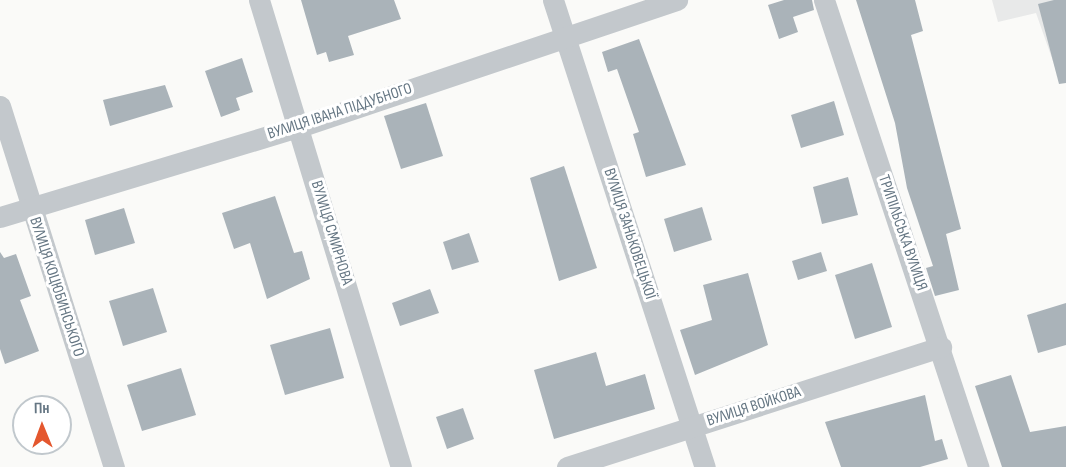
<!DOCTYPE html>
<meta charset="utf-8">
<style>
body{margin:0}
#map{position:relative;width:1066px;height:467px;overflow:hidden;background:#fafaf8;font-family:"Sofia Sans Condensed",sans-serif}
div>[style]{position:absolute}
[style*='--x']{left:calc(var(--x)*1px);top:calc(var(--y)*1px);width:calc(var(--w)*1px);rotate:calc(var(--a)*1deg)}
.built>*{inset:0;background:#e8e9e9}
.building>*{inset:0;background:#aab3b9}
.street>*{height:21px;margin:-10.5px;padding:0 10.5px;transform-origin:10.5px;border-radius:10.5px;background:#c3c8cc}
span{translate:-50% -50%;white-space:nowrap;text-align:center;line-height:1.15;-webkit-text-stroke:6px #fff;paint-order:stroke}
.street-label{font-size:16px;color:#657683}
.north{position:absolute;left:12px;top:395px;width:60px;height:60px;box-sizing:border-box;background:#fff;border:2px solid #c1c8cd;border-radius:50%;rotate:359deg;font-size:16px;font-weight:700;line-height:24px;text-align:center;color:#657683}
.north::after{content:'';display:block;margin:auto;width:21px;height:27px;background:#e4572e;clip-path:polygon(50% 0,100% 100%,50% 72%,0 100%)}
</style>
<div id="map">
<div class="built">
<div style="clip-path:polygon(992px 0,1066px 0,1055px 67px,1036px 13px,998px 22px)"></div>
</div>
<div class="building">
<div style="clip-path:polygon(301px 0,394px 0,401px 19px,348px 36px,354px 55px,329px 62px,326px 52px,317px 55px)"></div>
<div style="clip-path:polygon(784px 0,812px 0,814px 10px,793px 17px,798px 32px,779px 39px,768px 5px)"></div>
<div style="clip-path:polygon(856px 0,915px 0,923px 31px,911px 35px,961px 229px,946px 234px,959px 290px,935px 296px,926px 268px,933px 266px,907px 188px,895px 123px)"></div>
<div style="clip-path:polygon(1054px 0,1066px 0,1066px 83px,1059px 84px,1038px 4px)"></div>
<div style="clip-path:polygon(639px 39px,686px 165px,646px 177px,633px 134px,639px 132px,617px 69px,608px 72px,602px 52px)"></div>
<div style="clip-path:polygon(242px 58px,253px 92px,236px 98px,240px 110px,221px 117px,205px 71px)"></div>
<div style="clip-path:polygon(165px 85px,173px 107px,110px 126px,103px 100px)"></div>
<div style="clip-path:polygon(834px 101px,844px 135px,801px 148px,791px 115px)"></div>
<div style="clip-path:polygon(426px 103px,443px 156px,401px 169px,384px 116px)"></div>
<div style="clip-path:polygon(564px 166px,597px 268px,559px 281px,530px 178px)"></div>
<div style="clip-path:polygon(848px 177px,858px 215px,822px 224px,813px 187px)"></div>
<div style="clip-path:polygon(275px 196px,294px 253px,302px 251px,310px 279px,267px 299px,250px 243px,234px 249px,222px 213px)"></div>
<div style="clip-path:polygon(702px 207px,712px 240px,674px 252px,664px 219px)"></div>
<div style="clip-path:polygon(124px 208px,135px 243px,95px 255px,85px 220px)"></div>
<div style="clip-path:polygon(469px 233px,479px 262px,452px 270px,443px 242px)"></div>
<div style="clip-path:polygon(0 252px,4px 258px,16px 254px,31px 296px,20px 300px,39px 351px,5px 364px,0 349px)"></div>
<div style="clip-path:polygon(821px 252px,827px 271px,798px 280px,792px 261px)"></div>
<div style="clip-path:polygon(872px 263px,892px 327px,855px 339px,835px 275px)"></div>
<div style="clip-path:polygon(748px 273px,768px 345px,695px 375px,680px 330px,712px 320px,703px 285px)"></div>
<div style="clip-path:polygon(153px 288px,167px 332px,123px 346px,109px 301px)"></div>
<div style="clip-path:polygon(430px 289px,439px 313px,400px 326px,392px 303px)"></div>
<div style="clip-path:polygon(1066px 303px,1066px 345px,1038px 353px,1027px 315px)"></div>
<div style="clip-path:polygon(330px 328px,344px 378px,285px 395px,270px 345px)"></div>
<div style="clip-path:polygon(596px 352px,606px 386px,645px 374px,655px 409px,554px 439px,534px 370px)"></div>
<div style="clip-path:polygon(181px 368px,196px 415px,142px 431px,127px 385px)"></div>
<div style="clip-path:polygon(1011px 375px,1030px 432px,1066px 426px,1066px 467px,1002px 467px,975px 386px)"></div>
<div style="clip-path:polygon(925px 395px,935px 441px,942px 439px,948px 459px,920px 467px,841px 467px,825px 422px)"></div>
<div style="clip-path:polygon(463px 408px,474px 439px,447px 449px,436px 417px)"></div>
</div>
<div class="street">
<div style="--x:259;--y:0;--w:488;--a:73.1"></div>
<div style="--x:553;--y:0;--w:491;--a:72"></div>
<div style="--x:824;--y:0;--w:492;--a:71.7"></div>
<div style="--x:0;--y:106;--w:379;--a:72.5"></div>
<div style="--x:0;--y:217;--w:312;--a:-16.8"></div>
<div style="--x:299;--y:127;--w:399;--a:-18.6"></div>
<div style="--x:567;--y:467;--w:393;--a:-17.8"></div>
</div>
<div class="street-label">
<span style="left:340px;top:112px;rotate:-18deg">ВУЛИЦЯ ІВАНА ПІДДУБНОГО</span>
<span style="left:331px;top:233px;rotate:73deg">ВУЛИЦЯ СМИРНОВА</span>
<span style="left:902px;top:233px;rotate:71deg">ТРИПІЛЬСЬКА ВУЛИЦЯ</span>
<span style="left:629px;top:234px;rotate:72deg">ВУЛИЦЯ ЗАНЬКОВЕЦЬКОЇ</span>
<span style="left:56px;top:287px;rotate:72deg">ВУЛИЦЯ КОЦЮБИНСЬКОГО</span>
<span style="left:754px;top:407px;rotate:-18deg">ВУЛИЦЯ ВОЙКОВА</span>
</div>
<div class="north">Пн</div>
</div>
